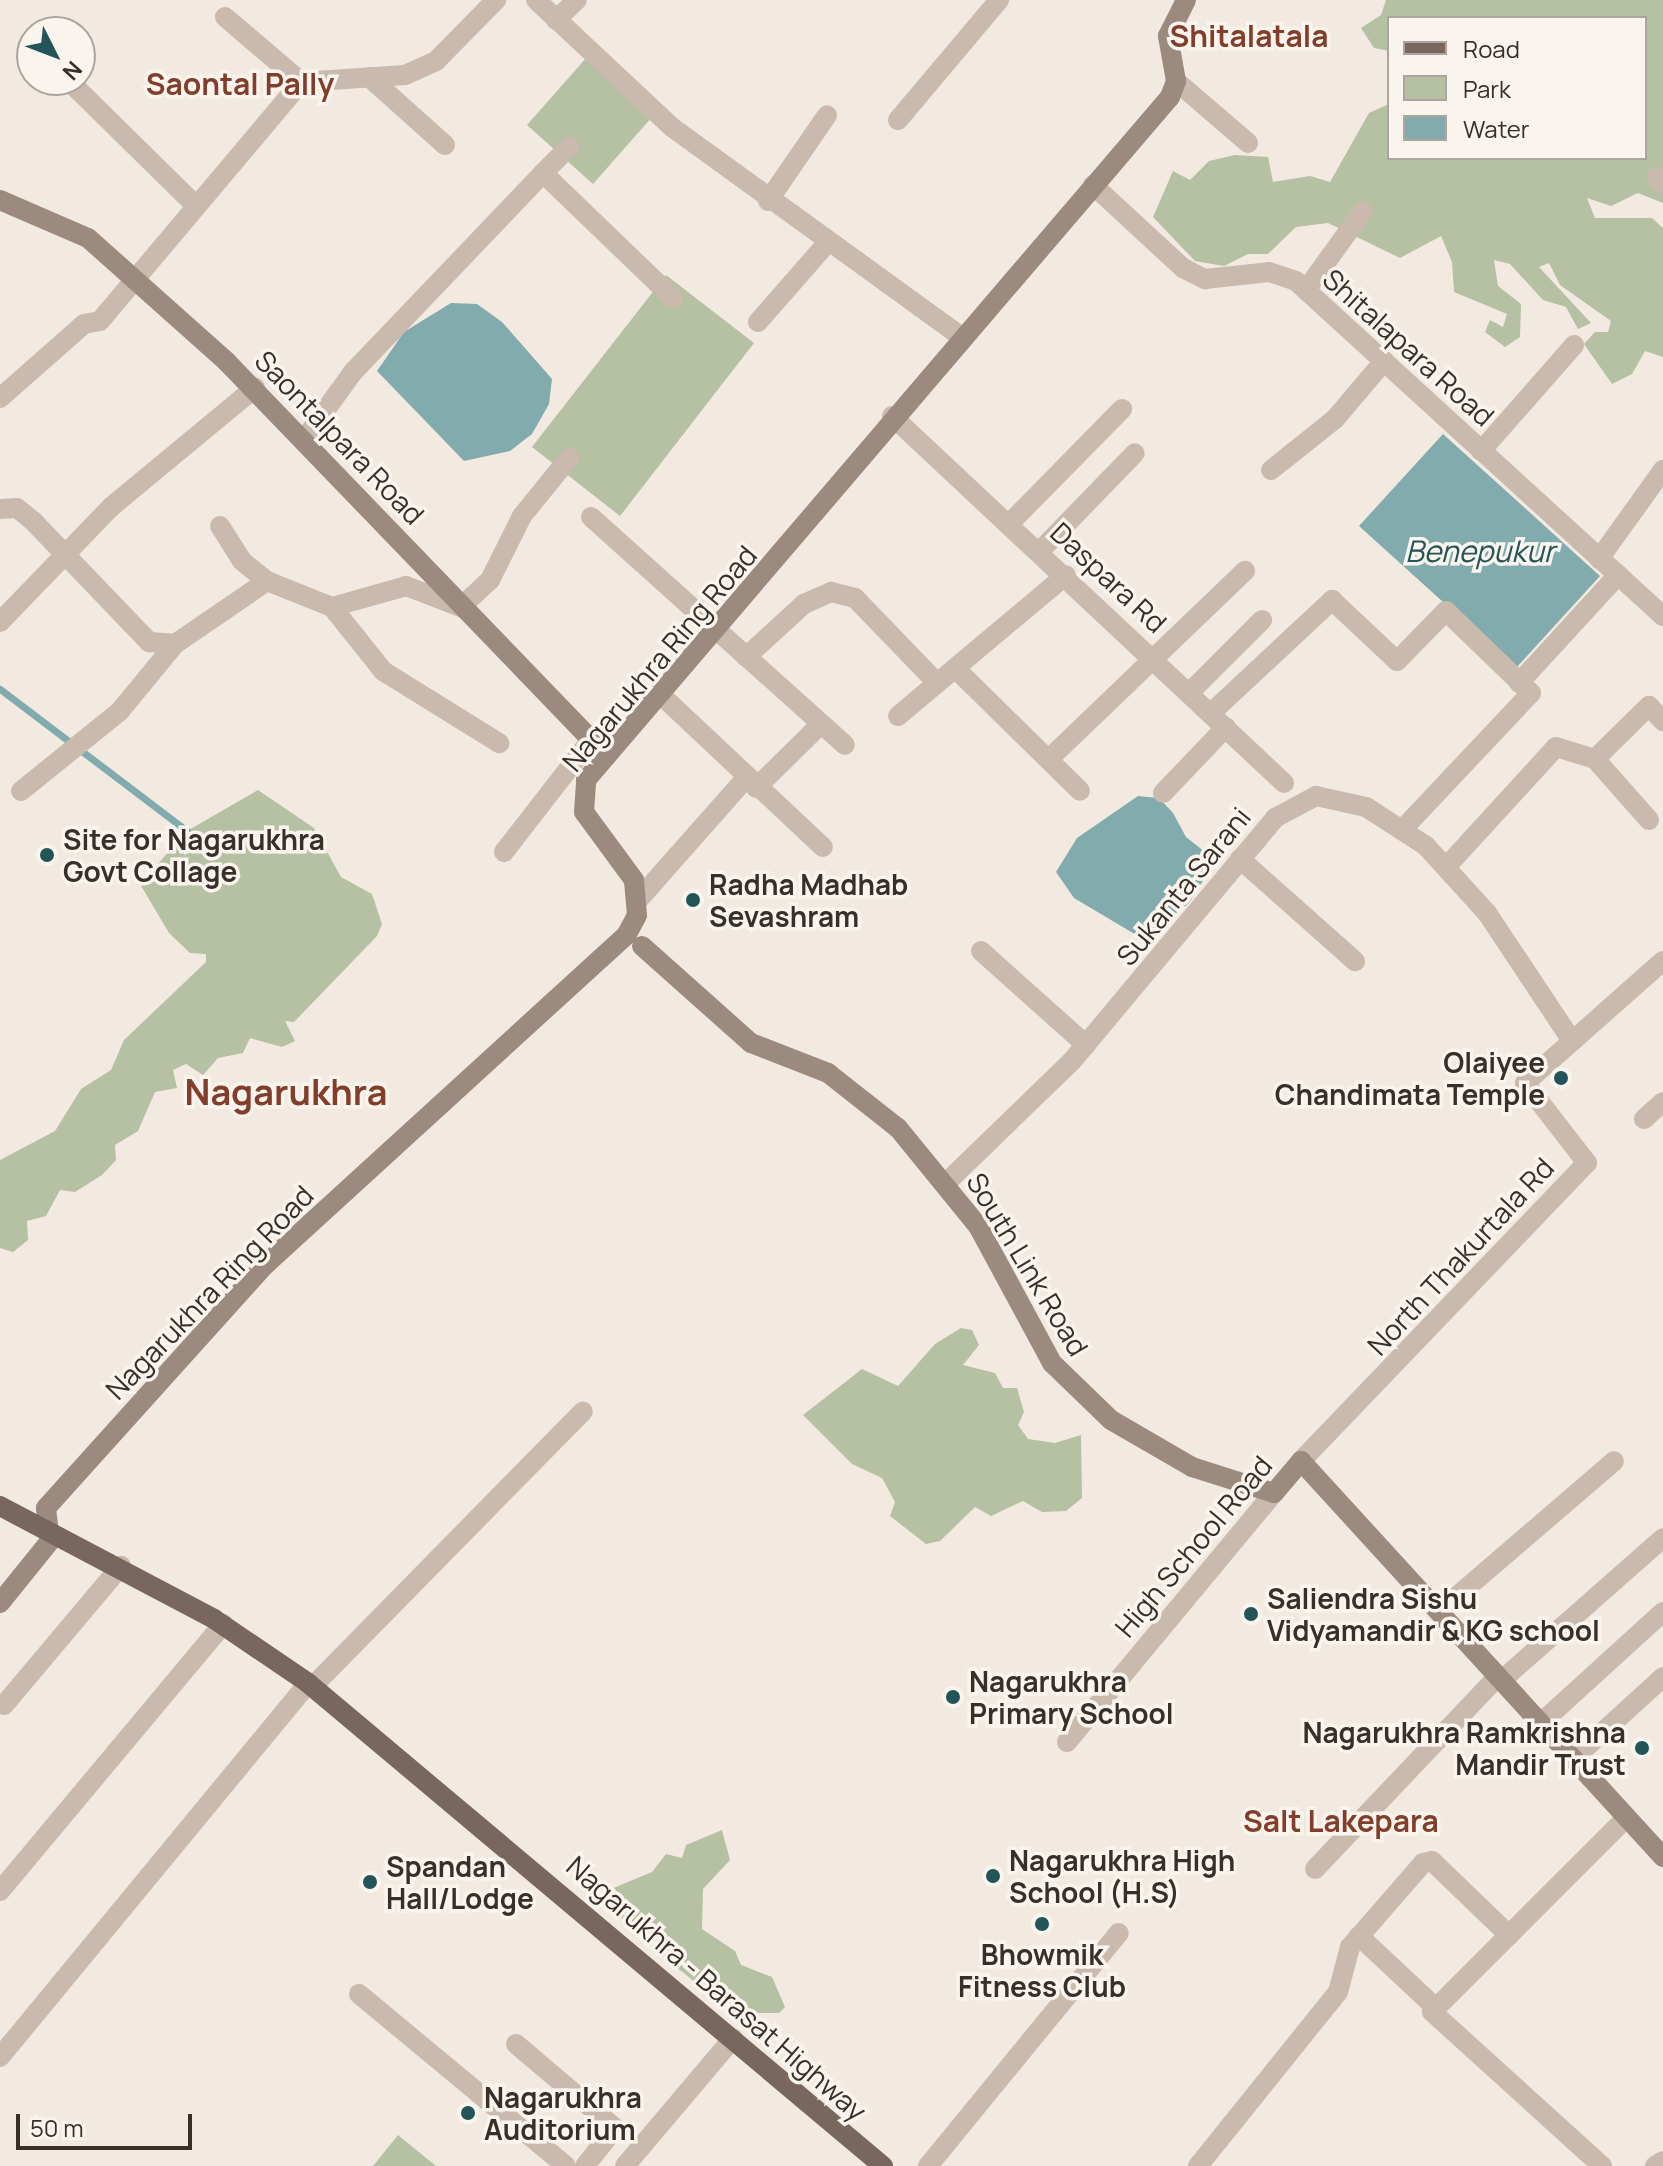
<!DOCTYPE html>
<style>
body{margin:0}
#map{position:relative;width:1663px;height:2166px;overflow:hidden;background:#f2eae1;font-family:Manrope,sans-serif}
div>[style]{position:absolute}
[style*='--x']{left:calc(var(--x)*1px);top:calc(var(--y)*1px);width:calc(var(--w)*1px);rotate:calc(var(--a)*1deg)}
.green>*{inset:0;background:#b6c0a2}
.water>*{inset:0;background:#82abad}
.stream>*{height:7px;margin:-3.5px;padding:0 3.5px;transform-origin:3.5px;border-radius:3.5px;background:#82abad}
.street>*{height:20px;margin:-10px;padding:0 10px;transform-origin:10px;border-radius:10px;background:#c9baad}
.secondary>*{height:20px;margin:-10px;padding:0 10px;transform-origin:10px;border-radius:10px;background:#9d8a7f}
.primary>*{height:20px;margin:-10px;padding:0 10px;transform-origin:10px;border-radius:10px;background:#79675e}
.dots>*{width:22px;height:22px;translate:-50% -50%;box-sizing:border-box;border:4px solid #f9f4ed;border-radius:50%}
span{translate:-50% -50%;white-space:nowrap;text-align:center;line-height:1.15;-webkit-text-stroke:7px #f9f4ed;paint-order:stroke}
.street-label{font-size:28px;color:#382f2b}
.poi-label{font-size:28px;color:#382f2b;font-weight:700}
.left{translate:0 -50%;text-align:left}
.right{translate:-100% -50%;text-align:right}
.neighbourhood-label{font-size:30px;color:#823e2a;font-weight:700}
.water-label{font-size:30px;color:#235457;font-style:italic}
.district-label{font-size:36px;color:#823e2a;font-weight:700}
.legend{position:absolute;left:1387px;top:16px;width:260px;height:144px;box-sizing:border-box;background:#f9f4ed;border:2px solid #aca59f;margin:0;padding:10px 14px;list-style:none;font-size:24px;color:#382f2b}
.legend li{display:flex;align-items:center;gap:16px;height:40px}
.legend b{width:40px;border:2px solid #aca59f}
.north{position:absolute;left:16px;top:16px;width:80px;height:80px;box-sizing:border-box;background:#f9f4ed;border:2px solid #aca59f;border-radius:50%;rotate:132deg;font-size:22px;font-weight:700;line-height:32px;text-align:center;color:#382f2b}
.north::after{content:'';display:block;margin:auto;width:28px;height:36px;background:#235457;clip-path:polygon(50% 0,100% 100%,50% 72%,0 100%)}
.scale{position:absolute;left:16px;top:2114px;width:176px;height:36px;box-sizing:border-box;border:4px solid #382f2b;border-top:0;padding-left:10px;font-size:24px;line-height:28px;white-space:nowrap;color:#382f2b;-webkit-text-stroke:6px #f9f4ed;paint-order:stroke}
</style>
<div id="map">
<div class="green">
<div style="clip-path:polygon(1386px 0,1663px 0,1663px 203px,1638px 193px,1611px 206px,1587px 198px,1595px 218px,1652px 218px,1663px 228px,1663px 357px,1645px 351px,1632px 374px,1612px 384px,1584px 344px,1595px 332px,1608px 332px,1611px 321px,1560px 285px,1549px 263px,1539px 267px,1591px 323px,1578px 329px,1566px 307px,1543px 300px,1510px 264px,1494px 260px,1498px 286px,1521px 304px,1520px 337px,1505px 347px,1485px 332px,1490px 320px,1503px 327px,1507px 314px,1454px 292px,1452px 262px,1441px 236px,1400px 258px,1328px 223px,1296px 227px,1268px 254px,1248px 254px,1224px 266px,1195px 261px,1153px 217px,1173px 171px,1190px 180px,1209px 161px,1235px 155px,1268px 157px,1273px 182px,1310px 176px,1330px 182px,1369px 113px,1389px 104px,1389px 158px,1645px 158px,1645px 18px,1389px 18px,1389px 51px,1374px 48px,1361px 28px,1381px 15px)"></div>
<div style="clip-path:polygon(587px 57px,653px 116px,593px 184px,527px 125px)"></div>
<div style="clip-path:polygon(666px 275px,754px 343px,620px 516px,532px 447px)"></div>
<div style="clip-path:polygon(258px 790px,314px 828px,341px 877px,372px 894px,382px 924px,377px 936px,294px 1022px,285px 1021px,295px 1041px,282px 1047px,250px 1038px,243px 1053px,218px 1058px,203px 1075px,186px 1064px,173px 1070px,177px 1088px,155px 1092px,138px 1131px,115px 1145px,116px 1160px,102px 1175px,75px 1192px,60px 1190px,46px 1216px,27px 1221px,28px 1240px,13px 1252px,0 1248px,0 1160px,55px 1131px,81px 1089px,111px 1070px,124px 1040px,206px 962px,206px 954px,190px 953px,169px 933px,140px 884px,187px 831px)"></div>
<div style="clip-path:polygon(961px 1328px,972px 1330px,979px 1345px,963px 1365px,995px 1373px,1003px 1388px,1017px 1388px,1024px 1412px,1018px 1425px,1028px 1439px,1055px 1443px,1081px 1435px,1082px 1498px,1066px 1511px,1042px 1512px,1023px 1501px,991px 1516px,975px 1507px,940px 1541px,926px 1544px,890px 1516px,895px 1502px,882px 1478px,852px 1464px,803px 1415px,862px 1369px,898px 1386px,935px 1344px)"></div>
<div style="clip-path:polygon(722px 1830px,730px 1860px,703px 1889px,702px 1929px,735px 1951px,741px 1965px,772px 1977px,785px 2007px,779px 2013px,740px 2013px,707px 1992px,663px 1956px,659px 1939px,623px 1920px,609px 1900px,611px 1889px,652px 1872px,666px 1854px,682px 1858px,686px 1845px)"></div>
<div style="clip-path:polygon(398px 2135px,436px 2166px,373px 2166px)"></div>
</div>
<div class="water">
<div style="clip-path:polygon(451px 303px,477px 304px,502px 322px,552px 379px,549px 404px,532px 434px,510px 451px,464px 461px,377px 371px,404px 332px)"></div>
<div style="clip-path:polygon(1443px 434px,1600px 576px,1516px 668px,1359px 526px)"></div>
<div style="clip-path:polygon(1138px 796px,1159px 798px,1173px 813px,1186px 837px,1205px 852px,1209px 871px,1189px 903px,1143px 939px,1074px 898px,1056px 872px,1077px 838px)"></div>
</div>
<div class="stream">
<div style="--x:0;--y:689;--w:235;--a:37.2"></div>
</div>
<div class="street">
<div style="--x:536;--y:0;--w:187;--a:43.1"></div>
<div style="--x:673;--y:128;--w:354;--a:35.9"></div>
<div style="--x:225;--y:17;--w:100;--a:40.5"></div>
<div style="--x:556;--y:20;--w:29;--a:-44"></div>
<div style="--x:369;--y:77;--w:102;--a:41.8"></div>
<div style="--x:68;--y:80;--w:178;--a:44.5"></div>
<div style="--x:1176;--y:81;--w:95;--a:40.7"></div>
<div style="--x:898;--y:120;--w:157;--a:-49.9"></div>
<div style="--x:543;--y:173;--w:37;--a:-45"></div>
<div style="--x:1657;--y:177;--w:9;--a:49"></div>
<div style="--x:1093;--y:185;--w:122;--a:42.7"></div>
<div style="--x:1183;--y:268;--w:25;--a:27"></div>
<div style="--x:1205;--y:279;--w:64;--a:-6.2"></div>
<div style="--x:1269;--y:272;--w:28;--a:18"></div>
<div style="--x:1296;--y:281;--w:497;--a:42.4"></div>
<div style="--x:768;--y:201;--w:104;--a:-55.5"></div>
<div style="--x:1306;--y:290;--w:97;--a:-54.2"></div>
<div style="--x:758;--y:322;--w:106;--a:-48.8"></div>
<div style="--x:0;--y:398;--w:112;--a:-41.4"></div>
<div style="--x:84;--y:324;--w:16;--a:-11"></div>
<div style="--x:100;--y:321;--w:312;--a:-49.9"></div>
<div style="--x:301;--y:82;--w:104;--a:-3.9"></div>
<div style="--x:405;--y:75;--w:34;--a:-24"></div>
<div style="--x:436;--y:61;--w:86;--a:-45.5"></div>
<div style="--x:892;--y:416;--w:537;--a:43.11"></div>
<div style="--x:306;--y:437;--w:80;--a:-54.1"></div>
<div style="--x:353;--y:372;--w:275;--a:-46.3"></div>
<div style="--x:543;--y:173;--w:180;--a:43.9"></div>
<div style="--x:1481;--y:451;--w:141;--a:-48.7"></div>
<div style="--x:1271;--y:470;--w:82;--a:-38.6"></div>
<div style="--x:1335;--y:419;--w:76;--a:-49.8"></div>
<div style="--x:0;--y:509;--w:17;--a:-3"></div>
<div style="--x:17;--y:508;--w:21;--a:39"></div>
<div style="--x:33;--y:521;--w:168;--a:46.2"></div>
<div style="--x:149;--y:642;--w:26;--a:4"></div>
<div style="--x:175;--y:644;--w:112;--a:-34.4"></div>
<div style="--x:267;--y:581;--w:70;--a:21.8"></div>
<div style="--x:332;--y:607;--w:77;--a:-15.8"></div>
<div style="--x:406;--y:586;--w:59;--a:20.9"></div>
<div style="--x:461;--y:607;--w:40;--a:-43"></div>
<div style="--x:490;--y:580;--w:72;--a:-63.4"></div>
<div style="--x:522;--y:516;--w:75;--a:-51"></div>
<div style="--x:591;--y:517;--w:341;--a:41.9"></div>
<div style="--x:1010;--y:523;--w:160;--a:-45.5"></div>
<div style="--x:220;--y:526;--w:41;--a:57.8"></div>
<div style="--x:242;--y:561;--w:32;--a:39"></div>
<div style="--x:1040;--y:551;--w:136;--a:-45.9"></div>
<div style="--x:1599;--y:559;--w:110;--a:-54.3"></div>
<div style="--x:332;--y:607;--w:82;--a:51.4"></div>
<div style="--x:383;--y:671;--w:137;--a:31.8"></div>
<div style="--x:0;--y:622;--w:160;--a:-46"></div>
<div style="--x:111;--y:507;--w:187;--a:-39.6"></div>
<div style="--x:746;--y:657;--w:79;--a:-42.4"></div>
<div style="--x:804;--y:604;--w:30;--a:-24"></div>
<div style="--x:831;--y:592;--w:25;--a:14"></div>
<div style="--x:855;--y:598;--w:118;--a:46"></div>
<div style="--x:955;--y:668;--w:175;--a:44.5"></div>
<div style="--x:1519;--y:683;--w:147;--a:-47.5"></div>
<div style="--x:1190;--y:692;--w:102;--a:-45"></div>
<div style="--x:661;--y:695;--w:222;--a:43.2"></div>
<div style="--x:1211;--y:713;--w:166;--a:-43"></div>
<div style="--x:1332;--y:600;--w:89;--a:43.2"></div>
<div style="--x:1397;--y:661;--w:70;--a:-45.6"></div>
<div style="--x:1446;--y:611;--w:118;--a:44"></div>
<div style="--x:1531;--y:693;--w:185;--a:133.3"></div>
<div style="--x:898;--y:716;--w:219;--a:-40"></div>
<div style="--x:1051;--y:757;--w:269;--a:-43.8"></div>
<div style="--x:756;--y:788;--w:91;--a:-44.6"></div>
<div style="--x:21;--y:791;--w:127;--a:-38.9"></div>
<div style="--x:120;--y:711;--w:87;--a:-50.6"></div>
<div style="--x:1163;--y:793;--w:91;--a:-46.3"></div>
<div style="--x:1649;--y:820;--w:81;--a:-131.5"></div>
<div style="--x:1595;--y:759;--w:76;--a:-44.5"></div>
<div style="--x:1649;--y:706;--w:21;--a:47"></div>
<div style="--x:504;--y:852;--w:142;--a:-52.2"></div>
<div style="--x:1240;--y:859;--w:154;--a:41.6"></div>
<div style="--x:1447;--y:866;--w:161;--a:-47.5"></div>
<div style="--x:1556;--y:747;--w:41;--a:17.1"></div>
<div style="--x:639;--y:899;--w:162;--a:-48.5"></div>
<div style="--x:981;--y:951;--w:141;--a:41.8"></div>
<div style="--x:1644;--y:1119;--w:25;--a:-42"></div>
<div style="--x:946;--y:1183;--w:175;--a:-44.1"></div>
<div style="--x:1072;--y:1061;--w:317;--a:-50.1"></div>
<div style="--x:1275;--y:818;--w:47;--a:-28.2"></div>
<div style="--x:1316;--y:796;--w:51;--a:12.4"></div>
<div style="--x:1366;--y:807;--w:72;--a:33"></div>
<div style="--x:1426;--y:846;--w:91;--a:47.7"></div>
<div style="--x:1487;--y:913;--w:154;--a:56.4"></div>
<div style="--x:1301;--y:1461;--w:413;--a:-46.2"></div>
<div style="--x:1587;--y:1163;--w:101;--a:-127.8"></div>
<div style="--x:1525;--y:1083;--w:184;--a:-41.5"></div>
<div style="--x:1441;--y:1610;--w:228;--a:-40.7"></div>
<div style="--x:1503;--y:1679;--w:213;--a:-41.4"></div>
<div style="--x:313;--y:1686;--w:385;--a:-45.5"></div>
<div style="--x:4;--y:1705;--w:182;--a:-49.9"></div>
<div style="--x:1541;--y:1723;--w:165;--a:-42.3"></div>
<div style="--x:1067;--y:1742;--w:324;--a:-50.3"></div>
<div style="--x:1573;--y:1759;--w:122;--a:-42.3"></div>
<div style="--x:1315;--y:1869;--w:267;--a:-46.5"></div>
<div style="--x:0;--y:1891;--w:348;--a:-50.1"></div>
<div style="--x:1359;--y:1936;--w:105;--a:43.1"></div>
<div style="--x:359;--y:1994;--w:269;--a:39.7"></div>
<div style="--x:516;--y:2044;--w:130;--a:40.3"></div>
<div style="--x:615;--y:2128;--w:48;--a:128.3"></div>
<div style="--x:0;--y:2057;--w:484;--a:-50.5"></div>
<div style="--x:625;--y:2166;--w:167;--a:-49.8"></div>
<div style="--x:928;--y:2166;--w:301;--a:-50.7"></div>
<div style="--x:1198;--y:2166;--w:223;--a:-51.2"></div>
<div style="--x:1338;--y:1992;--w:47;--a:-75.1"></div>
<div style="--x:1350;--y:1947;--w:111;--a:-49"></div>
<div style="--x:1423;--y:1863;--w:9;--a:-13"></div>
<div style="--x:1432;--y:1861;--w:107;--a:43.9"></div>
<div style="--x:1602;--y:2166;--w:229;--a:-137.8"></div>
<div style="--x:1432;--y:2012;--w:274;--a:-45"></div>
<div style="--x:1655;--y:2166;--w:9;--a:-32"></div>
</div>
<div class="secondary">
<div style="--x:0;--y:200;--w:96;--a:23.4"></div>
<div style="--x:88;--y:238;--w:186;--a:41.7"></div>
<div style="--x:227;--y:362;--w:547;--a:46.04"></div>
<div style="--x:642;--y:946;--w:146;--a:41.7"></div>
<div style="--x:751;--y:1043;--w:83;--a:21.3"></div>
<div style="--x:828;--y:1073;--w:89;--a:38.2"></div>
<div style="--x:898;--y:1128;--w:127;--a:50.8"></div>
<div style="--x:978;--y:1226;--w:156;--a:61.6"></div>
<div style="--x:1052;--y:1363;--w:82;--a:44"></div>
<div style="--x:1111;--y:1420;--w:94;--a:30.1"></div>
<div style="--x:1192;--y:1467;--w:86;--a:17.6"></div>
<div style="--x:1274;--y:1493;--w:42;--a:-49.8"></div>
<div style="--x:1301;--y:1461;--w:537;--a:47.57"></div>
<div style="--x:0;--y:1603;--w:80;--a:-51.1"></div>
<div style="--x:50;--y:1541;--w:33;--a:-97"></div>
<div style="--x:46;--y:1508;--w:329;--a:-48"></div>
<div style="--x:266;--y:1264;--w:489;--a:-42.4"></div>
<div style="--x:627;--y:934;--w:21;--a:-62"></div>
<div style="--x:637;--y:915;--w:35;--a:-95"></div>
<div style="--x:634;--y:880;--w:84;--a:-126.3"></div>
<div style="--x:584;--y:812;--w:32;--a:-86"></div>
<div style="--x:586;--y:780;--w:899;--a:-49.47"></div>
<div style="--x:1170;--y:97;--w:17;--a:-69"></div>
<div style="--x:1176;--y:81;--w:46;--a:-100.1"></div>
<div style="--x:1168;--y:36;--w:40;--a:-63.4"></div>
</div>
<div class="primary">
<div style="--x:0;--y:1506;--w:242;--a:27.8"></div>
<div style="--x:214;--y:1619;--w:114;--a:34.2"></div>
<div style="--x:308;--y:1683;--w:751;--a:40.03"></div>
</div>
<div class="dots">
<div style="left:47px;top:855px;background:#235457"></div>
<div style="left:693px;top:900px;background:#235457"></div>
<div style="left:1561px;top:1078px;background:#235457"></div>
<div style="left:1251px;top:1614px;background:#235457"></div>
<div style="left:953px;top:1697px;background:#235457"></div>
<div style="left:1642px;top:1748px;background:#235457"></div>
<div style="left:993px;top:1876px;background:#235457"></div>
<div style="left:370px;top:1882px;background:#235457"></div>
<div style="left:1042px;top:1924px;background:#235457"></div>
<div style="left:468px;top:2113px;background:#235457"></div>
</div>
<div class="street-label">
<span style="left:1409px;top:347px;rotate:42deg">Shitalapara Road</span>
<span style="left:340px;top:437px;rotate:46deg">Saontalpara Road</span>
<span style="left:1109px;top:577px;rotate:43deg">Daspara Rd</span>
<span style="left:659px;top:658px;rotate:-50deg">Nagarukhra Ring Road</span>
<span style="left:1183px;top:886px;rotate:-51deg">Sukanta Sarani</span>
<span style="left:1460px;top:1256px;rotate:-47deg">North Thakurtala Rd</span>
<span style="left:1028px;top:1264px;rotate:59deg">South Link Road</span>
<span style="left:209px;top:1292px;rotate:-46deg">Nagarukhra Ring Road</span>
<span style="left:1193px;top:1546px;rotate:-50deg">High School Road</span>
<span style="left:717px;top:1988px;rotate:41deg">Nagarukhra - Barasat Highway</span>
</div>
<div class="poi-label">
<span class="left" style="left:63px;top:855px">Site for Nagarukhra<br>Govt Collage</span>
<span class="left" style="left:709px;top:900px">Radha Madhab<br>Sevashram</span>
<span class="right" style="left:1545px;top:1078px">Olaiyee<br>Chandimata Temple</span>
<span class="left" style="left:1267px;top:1614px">Saliendra Sishu<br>Vidyamandir &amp; KG school</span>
<span class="left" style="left:969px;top:1697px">Nagarukhra<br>Primary School</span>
<span class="right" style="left:1626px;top:1748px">Nagarukhra Ramkrishna<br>Mandir Trust</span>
<span class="left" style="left:1009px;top:1876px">Nagarukhra High<br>School (H.S)</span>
<span class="left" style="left:386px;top:1882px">Spandan<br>Hall/Lodge</span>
<span style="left:1042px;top:1970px">Bhowmik<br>Fitness Club</span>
<span class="left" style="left:484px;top:2113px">Nagarukhra<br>Auditorium</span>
</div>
<div class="neighbourhood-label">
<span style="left:1249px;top:36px">Shitalatala</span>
<span style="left:240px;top:84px">Saontal Pally</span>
<span style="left:1341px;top:1821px">Salt Lakepara</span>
</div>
<div class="water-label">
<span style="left:1480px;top:551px">Benepukur</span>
</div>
<div class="district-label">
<span style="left:286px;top:1092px">Nagarukhra</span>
</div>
<ul class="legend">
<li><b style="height:10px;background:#79675e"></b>Road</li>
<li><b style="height:22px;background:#b6c0a2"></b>Park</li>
<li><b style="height:22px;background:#82abad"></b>Water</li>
</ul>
<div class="north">N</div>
<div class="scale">50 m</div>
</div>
